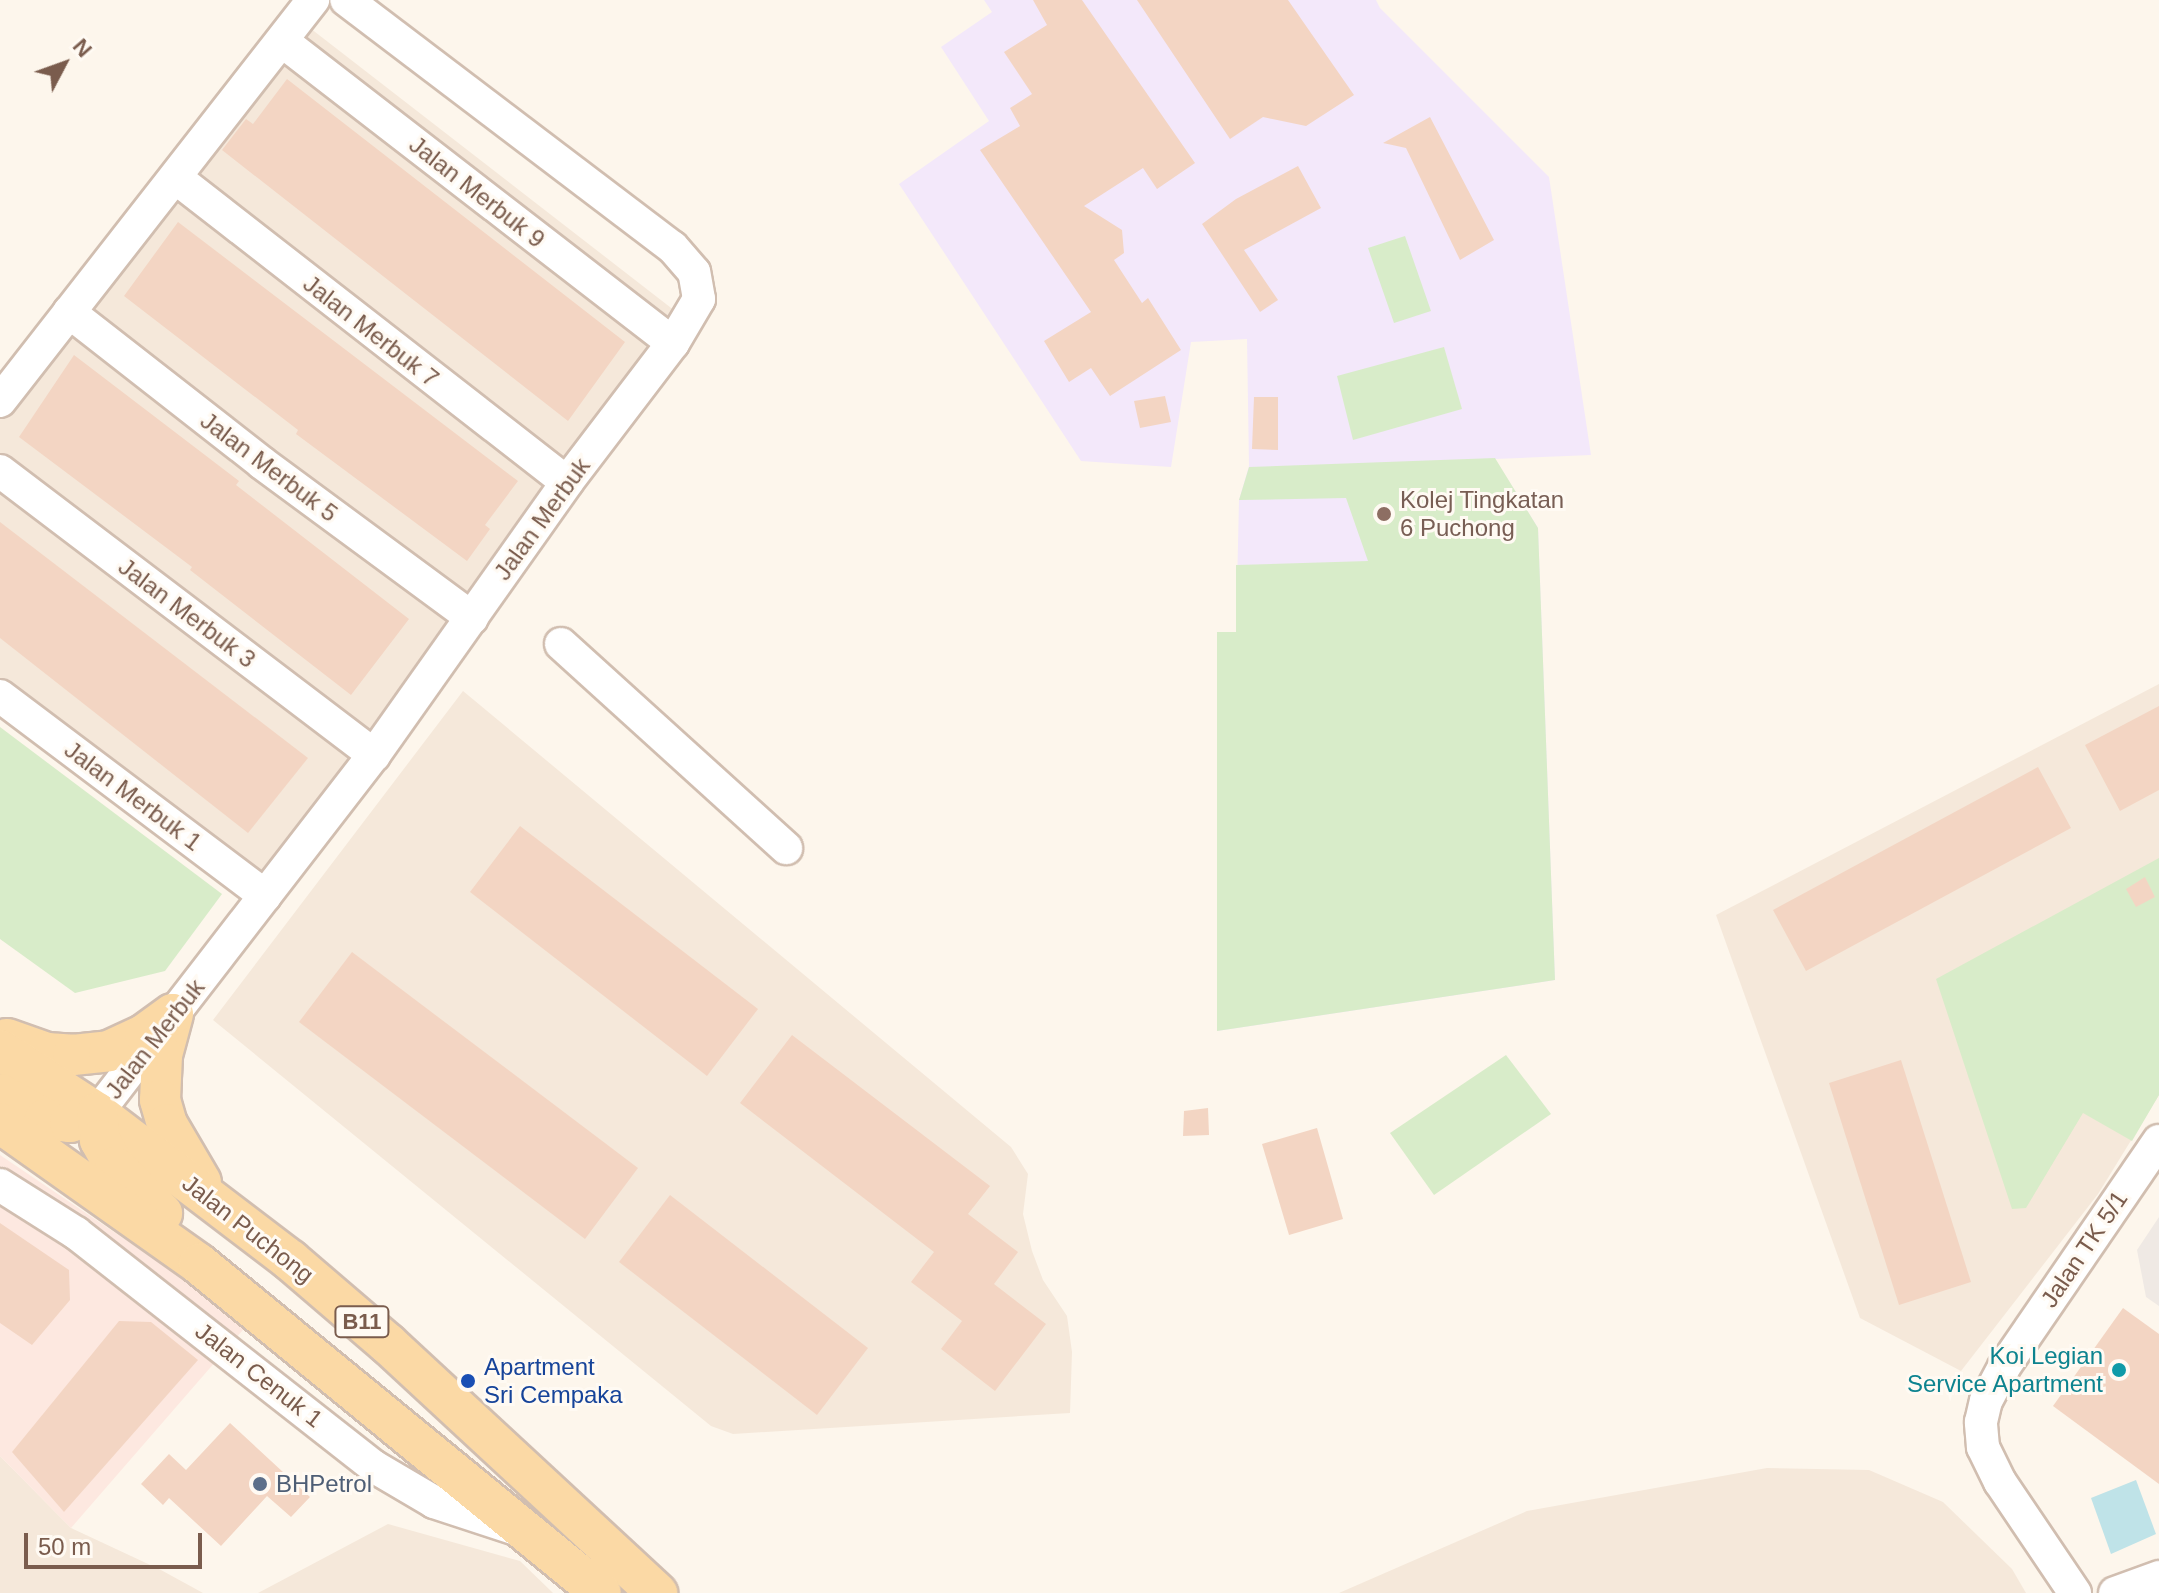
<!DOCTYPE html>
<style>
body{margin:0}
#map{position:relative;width:2159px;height:1593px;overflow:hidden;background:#fdf6ec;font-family:Arial,sans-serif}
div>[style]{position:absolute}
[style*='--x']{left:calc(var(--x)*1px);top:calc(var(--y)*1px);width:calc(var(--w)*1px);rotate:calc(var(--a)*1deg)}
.residential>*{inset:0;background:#f5e8da}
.commercial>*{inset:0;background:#fde8e0}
.industrial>*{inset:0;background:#efe9e4}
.education>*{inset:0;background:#f3e8fa}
.green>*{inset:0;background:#d8ecc9}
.water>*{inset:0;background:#bfe3e8}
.building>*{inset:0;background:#f3d5c3}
.roads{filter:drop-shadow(2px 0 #d1beb0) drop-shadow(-2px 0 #d1beb0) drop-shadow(0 2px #d1beb0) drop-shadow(0 -2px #d1beb0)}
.minor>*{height:32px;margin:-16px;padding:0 16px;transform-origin:16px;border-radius:16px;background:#fff}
.major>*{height:40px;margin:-20px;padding:0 20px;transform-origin:20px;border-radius:20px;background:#fbd9a5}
.dots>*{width:22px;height:22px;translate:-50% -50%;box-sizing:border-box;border:4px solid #fffaf3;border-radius:50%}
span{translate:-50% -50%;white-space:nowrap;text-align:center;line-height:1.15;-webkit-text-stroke:6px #fffaf3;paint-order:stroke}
.shield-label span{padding:2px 6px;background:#fffaf3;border:2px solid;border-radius:6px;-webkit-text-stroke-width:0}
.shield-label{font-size:22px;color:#7a5c4d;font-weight:700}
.street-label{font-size:24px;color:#7a5c4d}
.education-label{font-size:24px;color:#785e54}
.left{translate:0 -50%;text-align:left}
.culture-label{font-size:24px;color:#0d838f}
.right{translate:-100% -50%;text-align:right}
.transit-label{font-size:24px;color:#164399}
.service-label{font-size:24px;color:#4e5e75}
.north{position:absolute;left:24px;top:24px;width:80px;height:80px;-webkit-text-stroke:6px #fffaf3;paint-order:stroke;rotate:49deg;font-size:22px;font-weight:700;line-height:32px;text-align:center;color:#7a5c4d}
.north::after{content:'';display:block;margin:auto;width:28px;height:36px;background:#7a5c4d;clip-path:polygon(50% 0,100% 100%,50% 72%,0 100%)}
.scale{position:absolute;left:24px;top:1533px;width:178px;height:36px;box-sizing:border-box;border:4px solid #7a5c4d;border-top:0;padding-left:10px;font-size:24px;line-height:28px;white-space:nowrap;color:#7a5c4d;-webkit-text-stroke:6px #fffaf3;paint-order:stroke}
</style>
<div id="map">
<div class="residential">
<div style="clip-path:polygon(288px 11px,697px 328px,254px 903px,0 706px,0 385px)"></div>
<div style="clip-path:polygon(2159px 684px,2159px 1095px,2098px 1194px,1961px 1371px,1860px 1318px,1716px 915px)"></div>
<div style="clip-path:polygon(463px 691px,1011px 1147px,1028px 1174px,1023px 1214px,1032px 1251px,1043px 1280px,1067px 1316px,1072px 1352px,1070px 1413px,733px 1434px,711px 1426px,213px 1020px)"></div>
<div style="clip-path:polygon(0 1456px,71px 1528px,161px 1570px,203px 1593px,0 1593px)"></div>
<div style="clip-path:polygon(1767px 1468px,1869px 1470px,1943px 1502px,2012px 1569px,2026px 1593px,1339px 1593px,1527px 1511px)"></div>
<div style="clip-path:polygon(388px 1524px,520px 1561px,553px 1593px,258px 1593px)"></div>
</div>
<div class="commercial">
<div style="clip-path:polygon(0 1155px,249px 1323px,71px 1528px,0 1456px)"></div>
</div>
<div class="industrial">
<div style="clip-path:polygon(2159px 1217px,2159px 1306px,2146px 1297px,2137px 1250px)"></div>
</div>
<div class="education">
<div style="clip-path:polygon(984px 0,1376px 0,1380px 8px,1549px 177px,1591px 455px,1495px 459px,1538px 528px,1555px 980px,1217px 1031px,1217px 632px,1236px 632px,1239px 500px,1249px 466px,1247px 339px,1191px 342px,1171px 467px,1081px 461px,899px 184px,989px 121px,941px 47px,992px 12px)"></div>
</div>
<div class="green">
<div style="clip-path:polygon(1405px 236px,1431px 311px,1394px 323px,1368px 248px)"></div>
<div style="clip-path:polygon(1444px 347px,1462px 409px,1353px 440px,1337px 376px)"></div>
<div style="clip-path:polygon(1495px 458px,1538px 528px,1555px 980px,1217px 1031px,1217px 632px,1236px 632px,1236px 565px,1368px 561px,1346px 498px,1239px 500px,1249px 467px)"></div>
<div style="clip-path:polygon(0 727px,222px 894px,165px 971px,75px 993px,0 939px)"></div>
<div style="clip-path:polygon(2159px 858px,2159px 1095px,2132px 1141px,2083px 1113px,2026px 1208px,2012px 1209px,1936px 979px)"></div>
<div style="clip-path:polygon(1506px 1055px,1551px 1114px,1434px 1195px,1390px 1133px)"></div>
</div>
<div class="water">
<div style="clip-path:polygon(2136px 1480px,2156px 1534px,2111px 1554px,2091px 1498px)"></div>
</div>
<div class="building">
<div style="clip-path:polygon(1033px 0,1082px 0,1195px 163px,1157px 189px,1143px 168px,1084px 206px,1122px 230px,1124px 253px,1114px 260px,1142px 303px,1148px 298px,1181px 350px,1110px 396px,1091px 368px,1069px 382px,1044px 341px,1091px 312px,980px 150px,1020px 126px,1010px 108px,1032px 94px,1004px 52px,1047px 25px)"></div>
<div style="clip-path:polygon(1137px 0,1288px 0,1354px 95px,1306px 126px,1263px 117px,1230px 139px)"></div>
<div style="clip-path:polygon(287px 79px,625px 342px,568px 421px,222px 150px,246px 119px,253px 124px)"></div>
<div style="clip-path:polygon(1430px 117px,1494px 240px,1460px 260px,1406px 148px,1383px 143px)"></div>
<div style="clip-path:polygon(1298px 166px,1321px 208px,1244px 250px,1278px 300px,1260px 312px,1202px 224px,1236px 199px)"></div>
<div style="clip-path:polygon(178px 222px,518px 481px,485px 525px,490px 529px,467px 561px,296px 434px,298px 430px,124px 296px)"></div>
<div style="clip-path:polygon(74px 355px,239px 481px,236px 485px,409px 619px,351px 695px,190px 570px,192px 567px,19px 437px)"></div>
<div style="clip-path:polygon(1165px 396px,1171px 422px,1140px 428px,1134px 401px)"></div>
<div style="clip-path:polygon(1254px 397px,1278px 397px,1278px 450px,1252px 449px)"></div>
<div style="clip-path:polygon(0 522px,308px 758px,248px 833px,0 638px)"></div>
<div style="clip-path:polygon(2159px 706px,2159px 790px,2120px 811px,2085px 745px)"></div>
<div style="clip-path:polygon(2038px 767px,2071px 828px,1806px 971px,1773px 910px)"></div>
<div style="clip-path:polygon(520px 826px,758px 1009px,707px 1076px,470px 892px)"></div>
<div style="clip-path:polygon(2145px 877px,2155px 897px,2136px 907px,2126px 889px)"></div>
<div style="clip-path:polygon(352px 952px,638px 1168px,585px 1239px,299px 1022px)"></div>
<div style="clip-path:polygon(792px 1035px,990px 1186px,968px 1214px,1018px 1252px,994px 1284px,1046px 1324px,995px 1391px,941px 1349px,962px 1321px,911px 1282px,934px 1252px,740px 1103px)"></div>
<div style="clip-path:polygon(1901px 1060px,1971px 1282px,1899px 1305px,1829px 1083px)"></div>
<div style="clip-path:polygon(1208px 1108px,1209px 1135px,1183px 1136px,1184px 1111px)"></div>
<div style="clip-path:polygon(1317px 1128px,1343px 1219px,1289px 1235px,1262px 1144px)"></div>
<div style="clip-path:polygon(670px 1195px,868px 1348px,817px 1415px,619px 1262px)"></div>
<div style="clip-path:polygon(0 1223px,69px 1270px,70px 1300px,32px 1345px,0 1323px)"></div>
<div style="clip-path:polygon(2123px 1308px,2159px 1334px,2159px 1484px,2053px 1406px)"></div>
<div style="clip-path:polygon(119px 1321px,151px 1322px,198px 1360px,64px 1512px,12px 1452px)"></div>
<div style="clip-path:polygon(230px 1423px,310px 1497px,291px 1517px,267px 1496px,221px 1546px,169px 1498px,163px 1505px,141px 1484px,169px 1454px,186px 1470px)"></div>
</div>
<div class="roads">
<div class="minor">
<div style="--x:282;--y:41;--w:494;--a:37.7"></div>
<div style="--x:176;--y:178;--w:495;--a:37.9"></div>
<div style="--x:69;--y:312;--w:245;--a:38"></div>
<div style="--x:262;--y:463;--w:261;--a:36.4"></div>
<div style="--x:0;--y:401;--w:509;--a:-52.03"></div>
<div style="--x:0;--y:471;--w:470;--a:37.2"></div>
<div style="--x:561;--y:644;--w:304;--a:42.2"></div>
<div style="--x:0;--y:696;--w:332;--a:37"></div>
<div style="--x:97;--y:1113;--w:453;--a:-52.3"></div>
<div style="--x:374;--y:755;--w:334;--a:-54.7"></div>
<div style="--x:567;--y:482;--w:175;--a:-52.7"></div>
<div style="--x:673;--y:343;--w:51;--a:-59.4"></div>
<div style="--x:699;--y:299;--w:27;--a:-100"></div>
<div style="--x:694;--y:272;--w:33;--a:-131"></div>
<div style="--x:672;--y:247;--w:409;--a:-142.8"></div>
<div style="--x:0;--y:1185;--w:90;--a:32.3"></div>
<div style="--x:76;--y:1233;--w:377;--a:38.1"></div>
<div style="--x:373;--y:1466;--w:71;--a:30.5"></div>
<div style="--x:434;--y:1502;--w:89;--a:18.2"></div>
<div style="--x:2075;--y:1593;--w:134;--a:-124"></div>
<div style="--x:2000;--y:1482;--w:39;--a:-116"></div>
<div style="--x:1983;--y:1447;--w:25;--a:-95"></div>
<div style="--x:1981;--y:1422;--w:22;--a:-77"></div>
<div style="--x:1986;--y:1401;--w:38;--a:-62"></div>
<div style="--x:2004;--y:1367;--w:274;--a:-55.6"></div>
<div style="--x:2115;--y:1593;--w:47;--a:-20"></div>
</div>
<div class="major">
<div style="--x:173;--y:1014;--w:42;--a:105"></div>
<div style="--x:162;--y:1055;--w:45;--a:92.5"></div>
<div style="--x:160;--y:1100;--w:25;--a:74"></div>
<div style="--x:167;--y:1124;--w:67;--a:59.6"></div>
<div style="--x:7;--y:1039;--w:42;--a:19.3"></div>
<div style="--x:47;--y:1053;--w:26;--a:4"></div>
<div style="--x:73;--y:1055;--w:36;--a:-6"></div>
<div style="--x:109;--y:1051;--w:40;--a:-25"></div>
<div style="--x:145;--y:1034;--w:34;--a:-36"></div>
<div style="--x:0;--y:1050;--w:116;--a:33"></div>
<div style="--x:97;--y:1113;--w:243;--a:37.3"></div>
<div style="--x:290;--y:1260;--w:129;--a:40.6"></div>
<div style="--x:388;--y:1344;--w:367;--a:42.8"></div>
<div style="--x:0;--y:1094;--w:51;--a:29.1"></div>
<div style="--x:45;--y:1119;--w:25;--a:7"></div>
<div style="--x:70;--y:1122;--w:28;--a:-18"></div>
<div style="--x:97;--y:1113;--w:27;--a:84"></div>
<div style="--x:100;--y:1140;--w:31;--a:61"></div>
<div style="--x:115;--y:1167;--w:66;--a:44.4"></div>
<div style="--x:0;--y:1123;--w:244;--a:35.3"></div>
<div style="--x:199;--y:1264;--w:519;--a:39.3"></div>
</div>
</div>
<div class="dots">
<div style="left:1384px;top:514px;background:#8d6e63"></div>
<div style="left:2119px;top:1370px;background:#0f9aa8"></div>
<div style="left:468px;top:1381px;background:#1a4fb4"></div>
<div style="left:260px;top:1484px;background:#5c6f8a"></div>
</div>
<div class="shield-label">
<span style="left:362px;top:1322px">B11</span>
</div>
<div class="street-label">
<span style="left:477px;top:192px;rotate:38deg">Jalan Merbuk 9</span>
<span style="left:371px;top:331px;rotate:38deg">Jalan Merbuk 7</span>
<span style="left:269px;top:467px;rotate:37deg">Jalan Merbuk 5</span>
<span style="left:542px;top:519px;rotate:-54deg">Jalan Merbuk</span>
<span style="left:187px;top:613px;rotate:37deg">Jalan Merbuk 3</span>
<span style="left:133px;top:796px;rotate:37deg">Jalan Merbuk 1</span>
<span style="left:155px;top:1039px;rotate:-52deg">Jalan Merbuk</span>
<span style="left:248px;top:1229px;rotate:38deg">Jalan Puchong</span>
<span style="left:2084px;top:1249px;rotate:-56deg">Jalan TK 5/1</span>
<span style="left:259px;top:1375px;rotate:38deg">Jalan Cenuk 1</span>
</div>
<div class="education-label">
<span class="left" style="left:1400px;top:514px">Kolej Tingkatan<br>6 Puchong</span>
</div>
<div class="culture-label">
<span class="right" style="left:2103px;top:1370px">Koi Legian<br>Service Apartment</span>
</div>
<div class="transit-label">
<span class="left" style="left:484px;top:1381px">Apartment<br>Sri Cempaka</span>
</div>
<div class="service-label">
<span class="left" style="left:276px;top:1484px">BHPetrol</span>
</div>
<div class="north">N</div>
<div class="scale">50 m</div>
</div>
